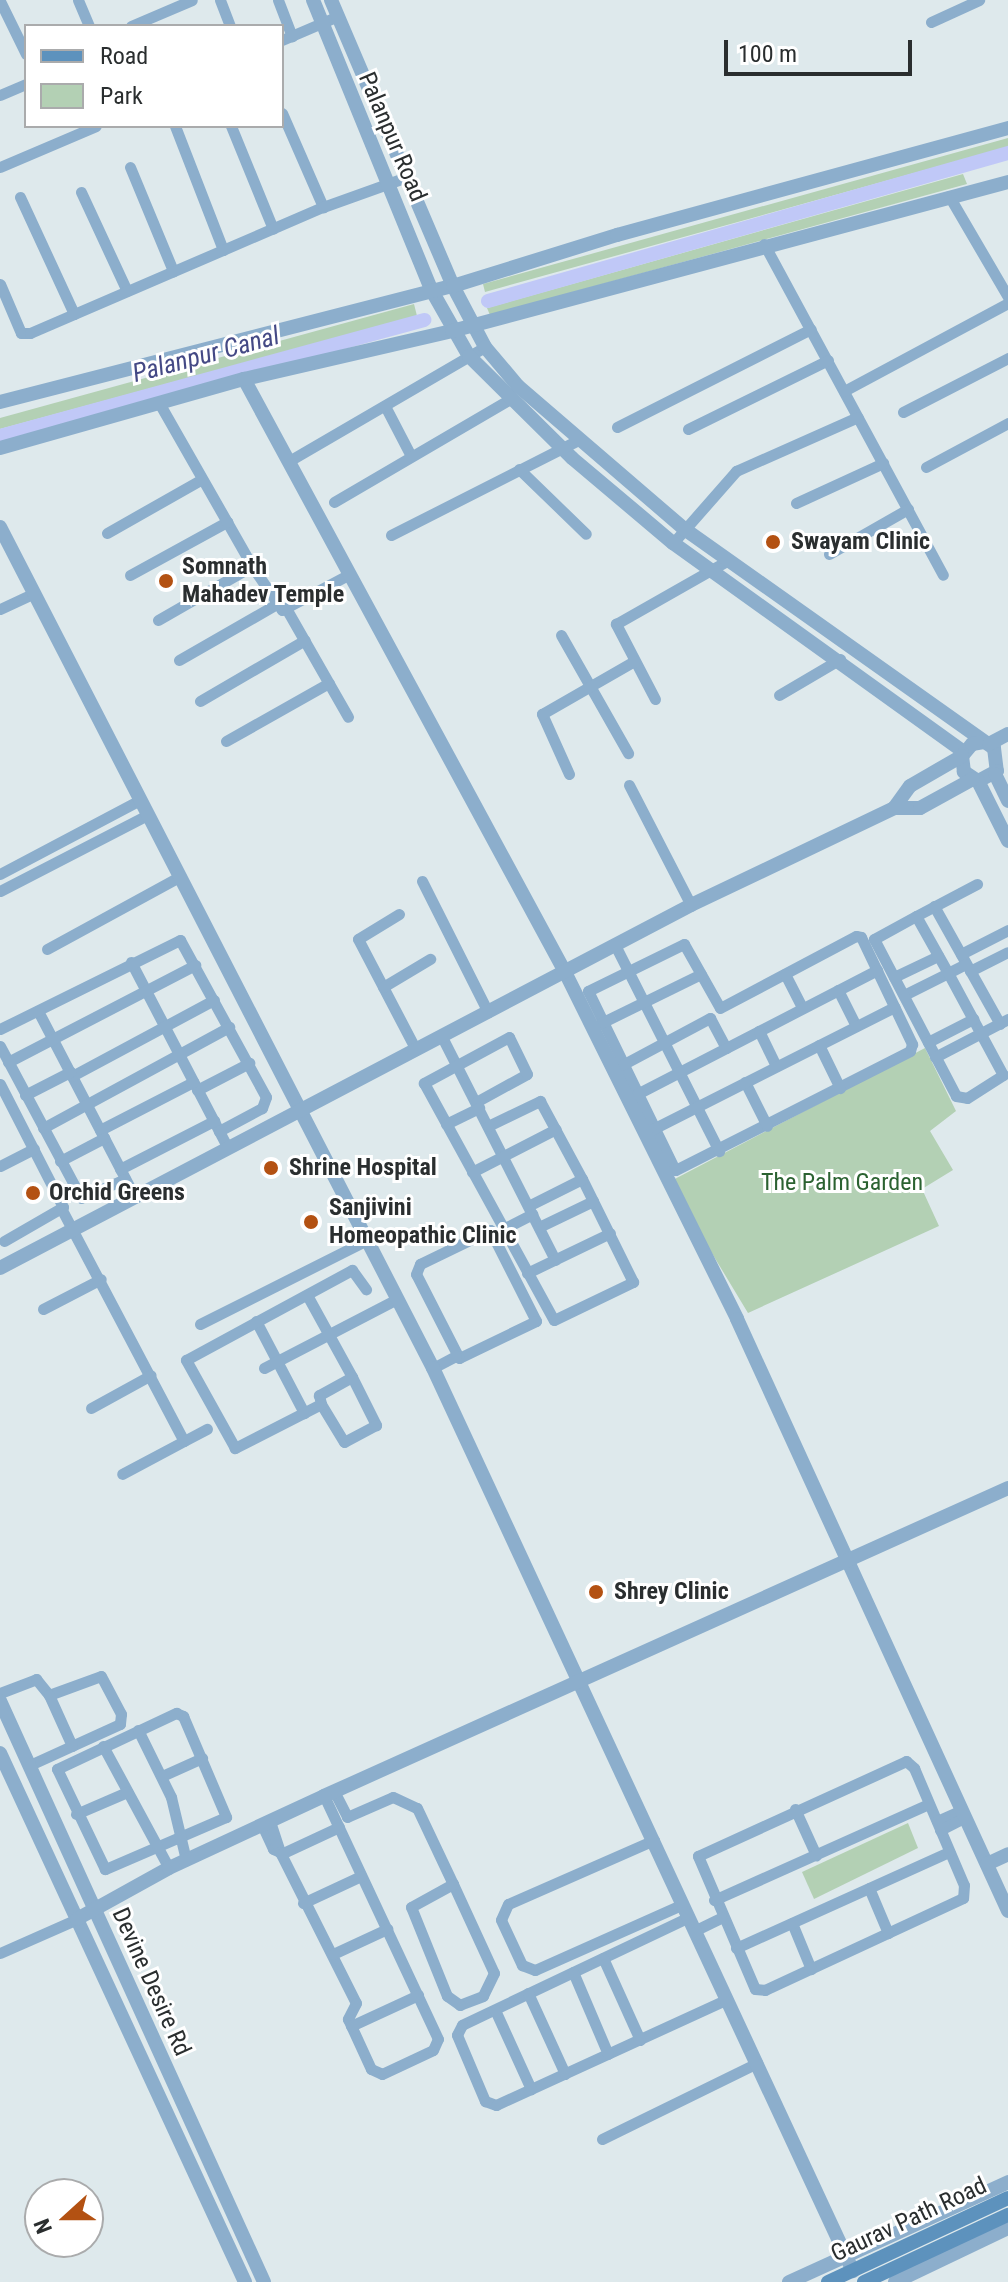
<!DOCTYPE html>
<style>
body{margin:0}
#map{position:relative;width:1008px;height:2282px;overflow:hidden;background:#dee9ec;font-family:"Roboto Condensed",sans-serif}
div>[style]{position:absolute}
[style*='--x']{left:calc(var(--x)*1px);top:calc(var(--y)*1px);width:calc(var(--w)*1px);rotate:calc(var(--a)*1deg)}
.green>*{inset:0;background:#b3d0b4}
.canal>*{height:14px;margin:-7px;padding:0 7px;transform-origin:7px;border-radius:7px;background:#c0c8f7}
.minor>*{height:11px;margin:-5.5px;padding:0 5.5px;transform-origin:5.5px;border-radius:5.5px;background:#8caecc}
.tertiary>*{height:14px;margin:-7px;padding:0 7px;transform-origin:7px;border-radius:7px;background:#8caecc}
.secondary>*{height:14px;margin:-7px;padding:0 7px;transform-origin:7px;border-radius:7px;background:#5d92bd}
.dots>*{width:22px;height:22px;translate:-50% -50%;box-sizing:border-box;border:4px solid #fff;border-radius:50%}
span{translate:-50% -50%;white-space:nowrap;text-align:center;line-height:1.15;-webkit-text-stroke:6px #fff;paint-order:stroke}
.street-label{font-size:24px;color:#2a2e2f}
.poi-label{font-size:24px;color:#2a2e2f;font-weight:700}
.left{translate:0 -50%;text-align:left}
.park-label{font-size:24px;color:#2b6231}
.water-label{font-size:26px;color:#444985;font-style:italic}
.legend{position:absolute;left:24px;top:24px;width:260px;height:104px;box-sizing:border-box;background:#fff;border:2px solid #aaabac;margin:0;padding:10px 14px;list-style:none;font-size:24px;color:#2a2e2f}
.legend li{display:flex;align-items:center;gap:16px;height:40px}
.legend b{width:40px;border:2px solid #aaabac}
.north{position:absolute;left:24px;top:2178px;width:80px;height:80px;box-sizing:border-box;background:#fff;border:2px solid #aaabac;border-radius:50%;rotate:249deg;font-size:22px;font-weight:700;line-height:32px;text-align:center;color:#2a2e2f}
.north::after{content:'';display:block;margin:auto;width:28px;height:36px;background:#b35112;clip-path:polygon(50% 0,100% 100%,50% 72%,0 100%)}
.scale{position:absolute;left:724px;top:40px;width:188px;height:36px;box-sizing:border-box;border:4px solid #2a2e2f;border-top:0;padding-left:10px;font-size:24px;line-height:28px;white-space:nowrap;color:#2a2e2f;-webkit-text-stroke:6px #fff;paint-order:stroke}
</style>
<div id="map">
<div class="green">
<div style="clip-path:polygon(1008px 138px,1008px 147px,485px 292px,483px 284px)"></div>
<div style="clip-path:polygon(963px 174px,967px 184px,490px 315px,487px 308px)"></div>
<div style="clip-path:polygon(414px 304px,417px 316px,0 429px,0 418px)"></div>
<div style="clip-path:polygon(925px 1048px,956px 1111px,930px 1131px,953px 1170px,922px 1189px,939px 1226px,748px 1313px,669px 1182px)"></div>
<div style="clip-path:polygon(908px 1823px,918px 1848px,814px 1899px,802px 1872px)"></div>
</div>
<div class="canal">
<div style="--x:488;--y:301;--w:541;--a:-15.89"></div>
<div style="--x:0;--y:436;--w:440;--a:-15.3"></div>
</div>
<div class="minor">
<div style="--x:78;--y:0;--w:28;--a:67"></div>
<div style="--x:220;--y:0;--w:28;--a:69"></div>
<div style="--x:278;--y:0;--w:39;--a:69"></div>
<div style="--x:0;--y:1;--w:59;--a:63.9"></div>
<div style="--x:931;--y:22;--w:53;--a:-24.6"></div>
<div style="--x:131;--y:26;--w:66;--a:-23.1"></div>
<div style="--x:282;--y:40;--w:61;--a:-23.2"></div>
<div style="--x:0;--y:95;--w:28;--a:-23"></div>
<div style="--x:282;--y:113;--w:103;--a:66.4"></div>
<div style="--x:175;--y:126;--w:133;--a:68.8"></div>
<div style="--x:231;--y:126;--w:111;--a:67.8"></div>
<div style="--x:0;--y:167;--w:104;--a:-23.1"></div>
<div style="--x:130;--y:167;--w:113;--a:67.5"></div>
<div style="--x:81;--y:192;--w:109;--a:65.1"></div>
<div style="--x:949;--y:196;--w:117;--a:59.7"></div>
<div style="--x:20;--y:197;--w:129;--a:65.2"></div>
<div style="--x:764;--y:244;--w:376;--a:61.6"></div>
<div style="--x:0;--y:284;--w:53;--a:66.8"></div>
<div style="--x:21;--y:333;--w:9;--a:0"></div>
<div style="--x:30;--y:333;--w:319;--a:-23.3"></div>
<div style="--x:323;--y:207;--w:86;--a:-19.7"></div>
<div style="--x:844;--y:391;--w:186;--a:-28.2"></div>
<div style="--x:385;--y:406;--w:56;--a:62.5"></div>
<div style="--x:903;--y:412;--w:118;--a:-27.2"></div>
<div style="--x:617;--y:427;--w:217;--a:-26.8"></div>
<div style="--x:688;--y:429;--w:156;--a:-26.2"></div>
<div style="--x:289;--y:461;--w:227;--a:-30.2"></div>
<div style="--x:926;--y:467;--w:93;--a:-28.2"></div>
<div style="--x:519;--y:469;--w:93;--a:44.1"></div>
<div style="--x:334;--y:502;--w:204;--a:-30.3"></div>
<div style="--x:796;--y:503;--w:96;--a:-24.7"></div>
<div style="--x:227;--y:522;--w:51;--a:60.4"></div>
<div style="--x:107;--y:533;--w:109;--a:-29.6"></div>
<div style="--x:391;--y:535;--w:210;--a:-26.9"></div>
<div style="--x:673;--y:543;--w:96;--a:-48.8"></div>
<div style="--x:736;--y:471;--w:133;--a:-23.9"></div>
<div style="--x:829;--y:554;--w:91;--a:-29.7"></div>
<div style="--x:130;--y:575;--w:111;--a:-28.7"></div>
<div style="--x:227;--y:522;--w:137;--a:-119.7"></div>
<div style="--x:0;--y:609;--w:38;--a:-25"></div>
<div style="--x:287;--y:610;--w:123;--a:60.3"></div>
<div style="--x:158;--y:620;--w:108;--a:-29.9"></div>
<div style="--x:252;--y:566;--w:53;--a:55.7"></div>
<div style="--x:282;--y:610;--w:77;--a:-27.9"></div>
<div style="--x:561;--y:635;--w:136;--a:60.4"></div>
<div style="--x:179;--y:660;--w:111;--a:-29.8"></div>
<div style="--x:779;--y:695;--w:71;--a:-30.5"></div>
<div style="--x:655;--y:699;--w:85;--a:-117.5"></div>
<div style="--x:616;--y:624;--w:128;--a:-29.6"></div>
<div style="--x:200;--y:701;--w:121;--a:-30.2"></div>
<div style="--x:226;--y:741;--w:118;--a:-29.4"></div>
<div style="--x:569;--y:774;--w:66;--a:-114.2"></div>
<div style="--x:542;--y:714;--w:106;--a:-29.9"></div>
<div style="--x:629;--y:785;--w:135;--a:62.7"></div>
<div style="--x:0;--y:874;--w:158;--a:-27.9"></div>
<div style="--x:422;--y:881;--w:147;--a:63.3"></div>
<div style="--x:0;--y:891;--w:165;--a:-27.3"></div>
<div style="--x:934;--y:906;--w:135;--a:60.8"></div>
<div style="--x:399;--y:914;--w:48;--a:148.6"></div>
<div style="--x:358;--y:939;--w:125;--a:62.4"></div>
<div style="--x:916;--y:916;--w:69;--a:-27.7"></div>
<div style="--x:856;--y:936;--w:5;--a:11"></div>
<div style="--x:861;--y:937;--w:119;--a:64.5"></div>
<div style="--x:912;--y:1044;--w:7;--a:106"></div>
<div style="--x:910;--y:1051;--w:263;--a:153.1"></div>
<div style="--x:675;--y:1170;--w:199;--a:-115.9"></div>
<div style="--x:588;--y:991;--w:107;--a:-26.1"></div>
<div style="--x:684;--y:944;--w:73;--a:60.6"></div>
<div style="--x:720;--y:1008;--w:154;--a:-27.9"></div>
<div style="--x:615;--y:945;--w:231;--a:63.2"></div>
<div style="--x:47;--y:949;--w:150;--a:-28.6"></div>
<div style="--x:961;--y:954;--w:53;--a:-27.1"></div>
<div style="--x:131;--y:962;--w:210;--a:62.5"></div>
<div style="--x:970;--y:971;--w:42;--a:-26.6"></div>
<div style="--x:785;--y:974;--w:38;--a:63"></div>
<div style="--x:894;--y:977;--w:49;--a:-25.5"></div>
<div style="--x:383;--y:987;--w:55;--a:-30.8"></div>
<div style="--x:838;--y:990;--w:40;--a:63.4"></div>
<div style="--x:904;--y:995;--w:49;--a:-26.6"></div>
<div style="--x:948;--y:973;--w:65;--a:-119.3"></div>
<div style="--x:916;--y:916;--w:48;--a:151.3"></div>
<div style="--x:874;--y:939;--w:177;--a:62.4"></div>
<div style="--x:956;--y:1096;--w:11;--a:10"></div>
<div style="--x:967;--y:1098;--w:43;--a:-32.6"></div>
<div style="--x:1003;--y:1075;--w:116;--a:-118.3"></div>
<div style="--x:948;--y:973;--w:20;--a:-27"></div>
<div style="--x:38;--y:1011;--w:210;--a:62.5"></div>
<div style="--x:601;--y:1023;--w:111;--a:-26.1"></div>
<div style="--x:0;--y:1029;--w:201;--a:-26.3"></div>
<div style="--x:180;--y:940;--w:179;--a:61.3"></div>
<div style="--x:266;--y:1097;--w:12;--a:110"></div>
<div style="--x:262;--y:1108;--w:49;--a:151.9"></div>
<div style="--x:759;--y:1031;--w:133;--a:-27.3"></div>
<div style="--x:442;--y:1037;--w:250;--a:63.1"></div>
<div style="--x:928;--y:1042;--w:51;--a:-27.1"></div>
<div style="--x:819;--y:1045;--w:48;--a:64"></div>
<div style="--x:0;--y:1046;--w:172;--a:61.9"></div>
<div style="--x:81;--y:1198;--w:48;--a:-23.4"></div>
<div style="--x:935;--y:1057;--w:82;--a:-27.5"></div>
<div style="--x:8;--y:1062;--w:211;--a:-27.4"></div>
<div style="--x:622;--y:1065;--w:100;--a:-28.1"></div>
<div style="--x:710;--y:1018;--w:34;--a:62"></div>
<div style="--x:72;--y:1076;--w:161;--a:-28.2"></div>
<div style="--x:745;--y:1082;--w:49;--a:63.4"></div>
<div style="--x:0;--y:1084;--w:138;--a:62.9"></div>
<div style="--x:63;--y:1207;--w:68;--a:150"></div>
<div style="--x:197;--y:1090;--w:59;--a:-27.4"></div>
<div style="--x:637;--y:1094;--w:137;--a:-27.3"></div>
<div style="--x:759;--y:1031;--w:39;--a:64"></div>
<div style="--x:25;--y:1095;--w:51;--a:-27.1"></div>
<div style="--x:476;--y:1102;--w:58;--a:-28.8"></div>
<div style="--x:527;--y:1074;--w:41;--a:-115.9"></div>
<div style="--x:509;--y:1037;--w:97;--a:151.6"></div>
<div style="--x:424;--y:1083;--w:270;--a:61.3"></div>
<div style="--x:554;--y:1320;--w:88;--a:-25.7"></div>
<div style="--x:633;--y:1282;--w:115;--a:-116.3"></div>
<div style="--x:446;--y:1124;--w:37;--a:-26"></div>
<div style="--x:488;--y:1126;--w:58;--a:-25.7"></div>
<div style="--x:540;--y:1101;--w:89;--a:61.7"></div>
<div style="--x:582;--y:1179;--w:60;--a:153.4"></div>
<div style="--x:43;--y:1128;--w:212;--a:-28.5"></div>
<div style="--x:100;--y:1130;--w:105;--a:-27.3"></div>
<div style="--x:649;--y:1131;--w:275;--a:-26.8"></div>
<div style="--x:60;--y:1161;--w:50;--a:-27.6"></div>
<div style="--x:0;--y:1166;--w:38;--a:-27"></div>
<div style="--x:120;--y:1169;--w:106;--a:-27.1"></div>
<div style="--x:472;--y:1172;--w:94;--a:-27.1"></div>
<div style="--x:62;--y:1210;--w:261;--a:62.2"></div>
<div style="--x:184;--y:1441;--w:70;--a:152"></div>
<div style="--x:539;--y:1227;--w:60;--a:-25.7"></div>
<div style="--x:503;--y:1229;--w:33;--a:-27"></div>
<div style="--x:490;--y:1230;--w:102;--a:63.2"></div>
<div style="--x:536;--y:1321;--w:85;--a:154.3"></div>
<div style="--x:459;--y:1358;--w:94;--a:-117.1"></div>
<div style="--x:416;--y:1274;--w:11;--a:-68"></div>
<div style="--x:420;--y:1264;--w:78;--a:-25.9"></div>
<div style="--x:527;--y:1273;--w:92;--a:-25.7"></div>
<div style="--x:307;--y:1295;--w:94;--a:61.2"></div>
<div style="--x:352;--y:1377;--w:38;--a:151"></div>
<div style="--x:319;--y:1395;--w:9;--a:77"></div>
<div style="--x:43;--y:1309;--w:65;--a:-27.3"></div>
<div style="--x:256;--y:1321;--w:104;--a:62.4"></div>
<div style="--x:200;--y:1324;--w:189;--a:-26.7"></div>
<div style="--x:264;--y:1368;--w:150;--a:-27.4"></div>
<div style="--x:433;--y:1368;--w:26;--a:-28"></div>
<div style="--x:352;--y:1377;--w:54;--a:63.4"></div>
<div style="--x:376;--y:1425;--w:36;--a:152"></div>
<div style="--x:344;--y:1442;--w:44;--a:-121.2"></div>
<div style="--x:321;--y:1404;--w:97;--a:152.9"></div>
<div style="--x:235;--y:1448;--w:101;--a:-119.1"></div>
<div style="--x:186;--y:1360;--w:189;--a:-28.5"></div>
<div style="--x:352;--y:1270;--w:24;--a:54"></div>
<div style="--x:91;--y:1408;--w:68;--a:-28.8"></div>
<div style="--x:184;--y:1441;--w:26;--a:-28"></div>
<div style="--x:0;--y:1693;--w:39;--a:-21"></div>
<div style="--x:36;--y:1679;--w:21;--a:51"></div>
<div style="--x:49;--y:1695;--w:55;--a:-20.1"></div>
<div style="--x:101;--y:1676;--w:43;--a:62.2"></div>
<div style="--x:121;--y:1714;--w:10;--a:96"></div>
<div style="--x:120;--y:1724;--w:99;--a:155.5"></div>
<div style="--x:49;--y:1695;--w:56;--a:65.7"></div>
<div style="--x:176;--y:1713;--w:8;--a:23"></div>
<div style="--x:183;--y:1716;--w:110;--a:66.9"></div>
<div style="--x:226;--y:1817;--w:132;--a:156.7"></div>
<div style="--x:105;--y:1869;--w:111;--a:-115.6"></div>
<div style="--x:57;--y:1769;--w:132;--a:-25.2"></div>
<div style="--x:138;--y:1730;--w:75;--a:63.8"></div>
<div style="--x:171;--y:1797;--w:65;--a:76.6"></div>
<div style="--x:103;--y:1746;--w:139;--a:61.6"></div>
<div style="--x:906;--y:1761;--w:11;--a:41"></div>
<div style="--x:914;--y:1768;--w:127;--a:66.9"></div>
<div style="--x:964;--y:1885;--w:13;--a:94"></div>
<div style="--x:963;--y:1898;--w:218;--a:155.1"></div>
<div style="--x:765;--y:1990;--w:10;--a:-174"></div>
<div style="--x:755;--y:1989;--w:145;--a:-113.2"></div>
<div style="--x:698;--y:1856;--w:229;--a:-24.5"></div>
<div style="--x:162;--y:1776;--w:44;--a:-24.2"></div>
<div style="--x:334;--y:1791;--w:29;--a:63"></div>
<div style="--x:347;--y:1817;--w:50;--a:-23.5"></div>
<div style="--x:393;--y:1797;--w:26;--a:25"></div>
<div style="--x:417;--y:1808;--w:84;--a:64.7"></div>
<div style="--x:453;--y:1884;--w:98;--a:65.3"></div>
<div style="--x:494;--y:1973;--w:25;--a:116"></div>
<div style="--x:483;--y:1996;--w:25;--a:159"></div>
<div style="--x:460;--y:2005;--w:16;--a:-145"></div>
<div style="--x:447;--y:1996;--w:96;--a:-112"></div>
<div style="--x:411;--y:1907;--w:48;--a:-28.7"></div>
<div style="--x:795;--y:1809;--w:51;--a:65.5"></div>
<div style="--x:76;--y:1814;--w:56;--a:-23.3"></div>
<div style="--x:937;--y:1821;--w:27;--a:-24"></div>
<div style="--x:262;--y:1825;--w:26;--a:65"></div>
<div style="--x:273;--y:1849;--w:8;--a:23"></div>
<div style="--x:280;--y:1852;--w:33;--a:-108"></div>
<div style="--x:940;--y:1830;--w:28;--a:-27"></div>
<div style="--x:654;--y:1840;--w:159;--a:156.3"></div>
<div style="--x:508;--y:1904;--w:17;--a:114"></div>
<div style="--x:501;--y:1920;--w:50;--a:65"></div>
<div style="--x:522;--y:1965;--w:14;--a:21"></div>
<div style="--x:535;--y:1970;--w:162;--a:-24"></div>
<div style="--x:280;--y:1852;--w:169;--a:63.3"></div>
<div style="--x:356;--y:2003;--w:18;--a:117"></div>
<div style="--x:348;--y:2019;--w:55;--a:65.3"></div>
<div style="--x:371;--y:2069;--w:12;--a:24"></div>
<div style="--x:382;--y:2074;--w:56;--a:-25.2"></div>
<div style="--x:433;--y:2050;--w:12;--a:-66"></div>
<div style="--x:438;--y:2039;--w:268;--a:-115.1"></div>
<div style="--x:281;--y:1854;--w:64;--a:-25"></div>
<div style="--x:869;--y:1888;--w:49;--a:67.1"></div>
<div style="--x:714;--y:1900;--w:235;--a:-24.1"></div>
<div style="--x:303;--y:1903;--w:64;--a:-25"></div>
<div style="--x:689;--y:1917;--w:251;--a:154.6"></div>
<div style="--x:462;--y:2025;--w:11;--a:117"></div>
<div style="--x:457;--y:2035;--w:72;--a:67"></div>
<div style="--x:485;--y:2101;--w:12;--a:20"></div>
<div style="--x:496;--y:2105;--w:254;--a:-24.6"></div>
<div style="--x:792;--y:1923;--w:50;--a:67.6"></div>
<div style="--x:696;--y:1930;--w:28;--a:-26"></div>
<div style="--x:736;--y:1948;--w:234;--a:-24.3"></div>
<div style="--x:0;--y:1953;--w:84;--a:-23.8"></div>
<div style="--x:333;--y:1954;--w:60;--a:-24.8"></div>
<div style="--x:603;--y:1958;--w:90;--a:65.7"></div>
<div style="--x:573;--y:1972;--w:89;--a:66.9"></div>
<div style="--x:528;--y:1993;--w:89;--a:65.4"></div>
<div style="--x:495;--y:2010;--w:87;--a:65.5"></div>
<div style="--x:351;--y:2026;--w:74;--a:-24.8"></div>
<div style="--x:602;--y:2139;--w:173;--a:-26.1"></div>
</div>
<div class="tertiary">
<div style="--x:313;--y:0;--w:314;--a:67.8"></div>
<div style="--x:432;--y:291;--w:75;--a:60.4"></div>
<div style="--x:469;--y:356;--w:145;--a:44.7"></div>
<div style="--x:572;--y:458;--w:132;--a:40.1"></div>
<div style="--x:673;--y:543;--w:358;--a:35.7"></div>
<div style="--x:331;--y:0;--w:311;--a:66.9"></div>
<div style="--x:453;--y:286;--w:69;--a:62.3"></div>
<div style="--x:485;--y:347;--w:51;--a:49.8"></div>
<div style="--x:518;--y:386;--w:218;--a:40.7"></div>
<div style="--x:683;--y:528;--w:381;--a:35.3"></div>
<div style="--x:994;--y:748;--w:23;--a:83"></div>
<div style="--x:997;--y:771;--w:21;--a:152"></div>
<div style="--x:978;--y:781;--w:17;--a:-147"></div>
<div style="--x:964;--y:772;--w:16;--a:-97"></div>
<div style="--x:962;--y:756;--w:16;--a:-50"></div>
<div style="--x:972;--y:744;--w:12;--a:-9"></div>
<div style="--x:244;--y:379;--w:674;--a:61.57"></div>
<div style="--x:565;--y:972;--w:387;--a:63.6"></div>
<div style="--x:737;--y:1319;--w:651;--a:65.4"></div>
<div style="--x:0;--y:402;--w:468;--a:-14.4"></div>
<div style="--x:453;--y:286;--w:172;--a:-17.3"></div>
<div style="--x:617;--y:235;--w:405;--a:-15.3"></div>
<div style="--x:0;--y:448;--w:254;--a:-15.8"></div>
<div style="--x:244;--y:379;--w:213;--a:-13"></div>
<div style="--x:452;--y:331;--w:576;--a:-15"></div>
<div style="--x:0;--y:527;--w:946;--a:62.76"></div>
<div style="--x:433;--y:1368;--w:996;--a:65.06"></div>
<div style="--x:989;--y:744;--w:21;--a:-28"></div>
<div style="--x:995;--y:774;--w:30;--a:64"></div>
<div style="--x:978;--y:781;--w:67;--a:63.4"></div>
<div style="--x:894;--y:808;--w:27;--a:-54"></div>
<div style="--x:910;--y:786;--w:60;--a:-30"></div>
<div style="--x:0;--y:1268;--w:781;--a:-27.71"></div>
<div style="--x:691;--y:905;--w:225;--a:-25.5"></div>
<div style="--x:894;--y:808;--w:26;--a:0"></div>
<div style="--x:920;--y:808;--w:60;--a:-28.7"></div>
<div style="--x:0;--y:1701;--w:638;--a:65.56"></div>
<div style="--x:0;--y:1753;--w:583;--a:65.15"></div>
<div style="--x:987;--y:1864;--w:23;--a:-25"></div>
<div style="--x:77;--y:1919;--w:105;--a:-29"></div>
<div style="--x:169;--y:1868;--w:171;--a:-24.9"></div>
<div style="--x:324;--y:1796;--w:750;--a:-24.24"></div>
<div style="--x:789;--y:2282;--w:241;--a:-24.5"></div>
<div style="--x:895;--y:2282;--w:125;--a:-25.5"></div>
</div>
<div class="secondary">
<div style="--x:828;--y:2282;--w:199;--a:-25"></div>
<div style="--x:864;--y:2282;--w:159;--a:-25"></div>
</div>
<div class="dots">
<div style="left:773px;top:542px;background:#b35112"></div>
<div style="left:166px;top:581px;background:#b35112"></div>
<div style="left:271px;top:1168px;background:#b35112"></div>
<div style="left:33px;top:1193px;background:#b35112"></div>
<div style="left:311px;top:1222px;background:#b35112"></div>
<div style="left:596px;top:1592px;background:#b35112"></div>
</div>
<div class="street-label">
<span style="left:392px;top:137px;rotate:67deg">Palanpur Road</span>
<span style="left:151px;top:1982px;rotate:66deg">Devine Desire Rd</span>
<span style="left:909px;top:2220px;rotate:-25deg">Gaurav Path Road</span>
</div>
<div class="poi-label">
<span class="left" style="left:791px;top:542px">Swayam Clinic</span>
<span class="left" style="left:182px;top:581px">Somnath<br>Mahadev Temple</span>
<span class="left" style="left:289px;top:1168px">Shrine Hospital</span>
<span class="left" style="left:49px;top:1193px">Orchid Greens</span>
<span class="left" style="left:329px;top:1222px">Sanjivini<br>Homeopathic Clinic</span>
<span class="left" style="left:614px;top:1592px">Shrey Clinic</span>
</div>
<div class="park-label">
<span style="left:842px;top:1183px">The Palm Garden</span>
</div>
<div class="water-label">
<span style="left:206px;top:355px;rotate:-15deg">Palanpur Canal</span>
</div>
<ul class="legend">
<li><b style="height:10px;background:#5d92bd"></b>Road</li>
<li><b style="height:22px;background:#b3d0b4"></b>Park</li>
</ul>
<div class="north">N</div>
<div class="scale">100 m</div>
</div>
